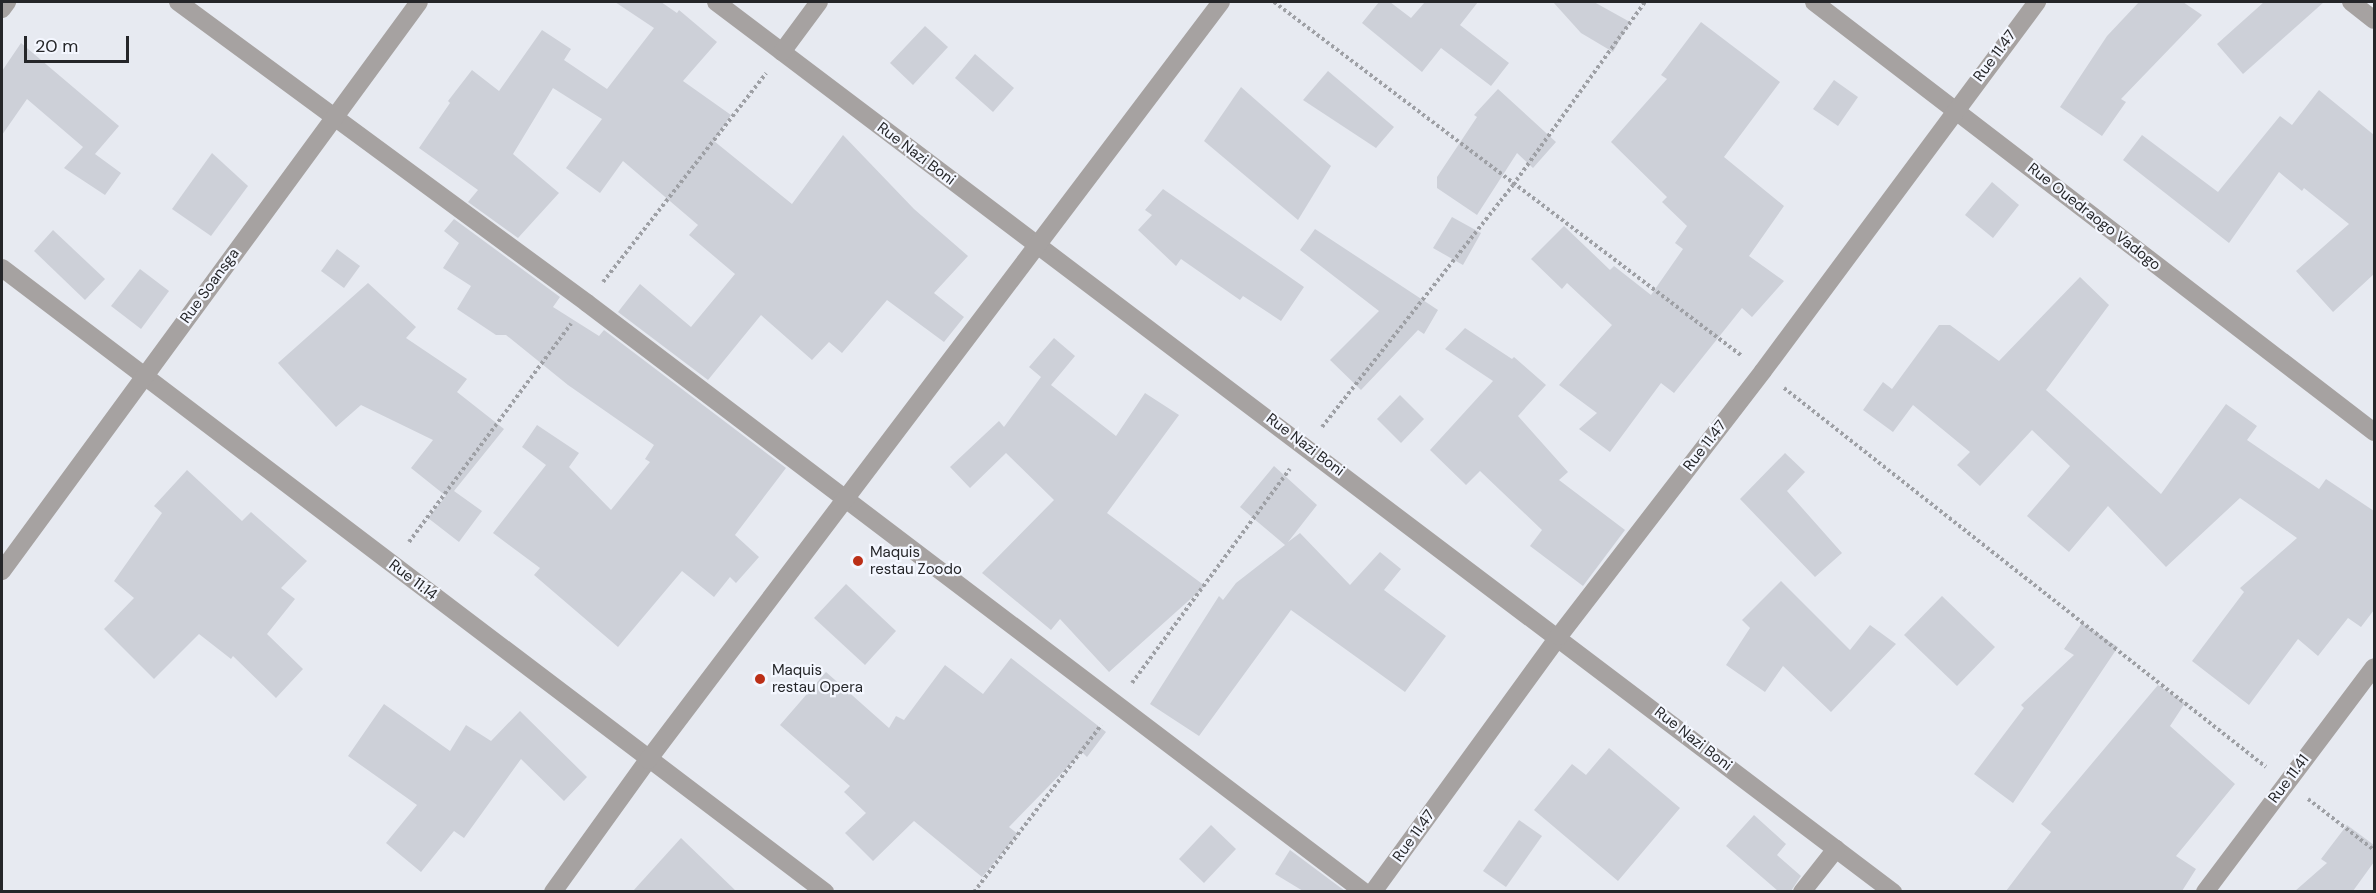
<!DOCTYPE html>
<style>
body{margin:0}
#map{position:relative;width:2376px;height:893px;overflow:hidden;background:#e7eaf1;font-family:"DM Sans",sans-serif}
div>[style]{position:absolute}
[style*='--x']{left:calc(var(--x)*1px);top:calc(var(--y)*1px);width:calc(var(--w)*1px);rotate:calc(var(--a)*1deg)}
.building>*{inset:0;background:#cdd0d8}
.path>*{height:4px;margin-top:-2px;transform-origin:0;background:repeating-linear-gradient(90deg,#9ea0a5 0 3px,transparent 0 6px)}
.minor>*{height:18px;margin:-9px;padding:0 9px;transform-origin:9px;border-radius:9px;background:#a6a2a1}
.dots>*{width:16px;height:16px;translate:-50% -50%;box-sizing:border-box;border:3px solid #f4f7ff;border-radius:50%}
span{translate:-50% -50%;white-space:nowrap;text-align:center;line-height:1.15;-webkit-text-stroke:4.5px #f4f7ff;paint-order:stroke}
.street-label{font-size:15px;color:#252629}
.poi-label{font-size:15px;color:#252629}
.left{translate:0 -50%;text-align:left}
.frame{position:absolute;inset:0;border:3px solid #252629;pointer-events:none}
.scale{position:absolute;left:24px;top:36px;width:105px;height:27px;box-sizing:border-box;border:3px solid #252629;border-top:0;padding-left:8px;font-size:18px;line-height:21px;white-space:nowrap;color:#252629;-webkit-text-stroke:4px #f4f7ff;paint-order:stroke}
</style>
<div id="map">
<div class="building">
<div style="clip-path:polygon(615px 2px,661px 2px,677px 13px,679px 10px,717px 42px,683px 81px,731px 115px,714px 141px,792px 204px,843px 135px,914px 209px,968px 256px,934px 293px,964px 317px,944px 342px,887px 300px,842px 353px,829px 342px,812px 360px,761px 315px,708px 380px,618px 312px,640px 284px,691px 327px,735px 274px,689px 235px,698px 225px,623px 161px,600px 193px,566px 168px,602px 119px,553px 88px,513px 154px,559px 193px,518px 238px,468px 202px,478px 190px,419px 148px,450px 103px,448px 101px,472px 70px,499px 91px,542px 30px,571px 49px,564px 60px,607px 89px,654px 28px)"></div>
<div style="clip-path:polygon(1379px 2px,1390px 2px,1411px 18px,1425px 2px,1478px 2px,1460px 25px,1509px 63px,1491px 86px,1441px 48px,1422px 72px,1362px 23px)"></div>
<div style="clip-path:polygon(1553px 2px,1594px 2px,1630px 22px,1613px 52px,1581px 33px)"></div>
<div style="clip-path:polygon(2139px 2px,2183px 2px,2202px 15px,2121px 99px,2126px 102px,2102px 136px,2060px 107px,2107px 36px)"></div>
<div style="clip-path:polygon(2264px 2px,2324px 2px,2243px 74px,2217px 44px)"></div>
<div style="clip-path:polygon(1701px 22px,1780px 82px,1724px 157px,1784px 206px,1749px 256px,1784px 281px,1752px 317px,1742px 308px,1674px 393px,1661px 383px,1610px 452px,1579px 429px,1597px 413px,1559px 385px,1612px 325px,1567px 283px,1562px 289px,1531px 259px,1564px 226px,1610px 270px,1614px 266px,1651px 295px,1683px 249px,1675px 243px,1687px 226px,1662px 202px,1667px 197px,1611px 142px,1667px 79px,1661px 75px)"></div>
<div style="clip-path:polygon(925px 26px,948px 47px,913px 85px,890px 63px)"></div>
<div style="clip-path:polygon(21px 43px,119px 126px,95px 154px,121px 173px,105px 195px,64px 168px,83px 147px,27px 99px,2px 135px,2px 71px)"></div>
<div style="clip-path:polygon(975px 54px,1014px 88px,993px 112px,955px 78px)"></div>
<div style="clip-path:polygon(1328px 71px,1394px 127px,1376px 148px,1303px 100px)"></div>
<div style="clip-path:polygon(1834px 80px,1858px 97px,1838px 126px,1813px 109px)"></div>
<div style="clip-path:polygon(1241px 87px,1331px 166px,1298px 220px,1204px 141px)"></div>
<div style="clip-path:polygon(1498px 89px,1556px 142px,1533px 168px,1517px 153px,1477px 215px,1437px 188px,1437px 177px,1477px 117px,1474px 115px)"></div>
<div style="clip-path:polygon(2319px 90px,2374px 135px,2374px 274px,2333px 312px,2296px 271px,2349px 224px,2304px 188px,2302px 191px,2279px 172px,2229px 243px,2123px 160px,2142px 135px,2218px 192px,2280px 116px,2292px 125px)"></div>
<div style="clip-path:polygon(212px 153px,248px 186px,211px 236px,172px 209px)"></div>
<div style="clip-path:polygon(1992px 182px,2019px 205px,1993px 238px,1965px 215px)"></div>
<div style="clip-path:polygon(1163px 189px,1304px 287px,1281px 321px,1243px 296px,1240px 300px,1181px 259px,1176px 266px,1138px 230px,1152px 215px,1145px 210px)"></div>
<div style="clip-path:polygon(1452px 217px,1481px 233px,1463px 265px,1433px 248px)"></div>
<div style="clip-path:polygon(454px 219px,560px 297px,553px 307px,599px 336px,604px 330px,786px 468px,735px 535px,759px 557px,736px 583px,730px 577px,714px 597px,682px 571px,618px 647px,534px 575px,540px 568px,493px 533px,546px 465px,522px 447px,537px 425px,579px 453px,569px 467px,611px 510px,650px 462px,645px 459px,654px 445px,568px 385px,506px 335px,496px 335px,457px 309px,471px 286px,443px 268px,459px 243px,444px 231px)"></div>
<div style="clip-path:polygon(1315px 229px,1438px 310px,1424px 334px,1418px 330px,1361px 390px,1330px 360px,1379px 311px,1300px 250px)"></div>
<div style="clip-path:polygon(53px 230px,105px 279px,85px 300px,34px 251px)"></div>
<div style="clip-path:polygon(337px 249px,360px 266px,344px 288px,321px 271px)"></div>
<div style="clip-path:polygon(140px 269px,169px 291px,141px 329px,111px 306px)"></div>
<div style="clip-path:polygon(2080px 277px,2109px 305px,2046px 390px,2161px 494px,2226px 404px,2257px 426px,2247px 440px,2319px 489px,2326px 479px,2374px 511px,2374px 610px,2361px 627px,2348px 618px,2318px 656px,2298px 639px,2249px 705px,2192px 661px,2244px 592px,2240px 588px,2297px 538px,2240px 498px,2166px 567px,2108px 506px,2069px 552px,2027px 516px,2070px 466px,2032px 430px,1980px 486px,1957px 465px,1970px 452px,1913px 405px,1893px 432px,1863px 410px,1883px 382px,1892px 389px,1939px 325px,1950px 325px,1999px 361px)"></div>
<div style="clip-path:polygon(368px 283px,416px 327px,406px 338px,467px 379px,457px 392px,504px 429px,454px 491px,482px 511px,459px 542px,428px 518px,446px 496px,411px 468px,433px 440px,361px 405px,336px 427px,278px 363px)"></div>
<div style="clip-path:polygon(1465px 328px,1512px 359px,1514px 357px,1546px 385px,1518px 416px,1568px 472px,1559px 480px,1625px 530px,1583px 586px,1530px 546px,1542px 530px,1480px 471px,1466px 485px,1430px 450px,1493px 381px,1445px 349px)"></div>
<div style="clip-path:polygon(1054px 338px,1075px 356px,1051px 385px,1116px 436px,1145px 393px,1179px 415px,1107px 513px,1205px 586px,1109px 672px,1060px 619px,1051px 630px,982px 573px,1054px 500px,1006px 453px,970px 488px,950px 467px,999px 421px,1004px 427px,1041px 377px,1029px 367px)"></div>
<div style="clip-path:polygon(1400px 395px,1424px 419px,1401px 443px,1377px 419px)"></div>
<div style="clip-path:polygon(1785px 453px,1805px 472px,1787px 491px,1842px 553px,1815px 577px,1740px 499px)"></div>
<div style="clip-path:polygon(1274px 466px,1317px 505px,1288px 542px,1300px 533px,1350px 585px,1380px 552px,1401px 569px,1384px 590px,1446px 636px,1405px 692px,1291px 610px,1199px 736px,1150px 704px,1219px 596px,1223px 600px,1236px 583px,1285px 545px,1240px 507px)"></div>
<div style="clip-path:polygon(187px 470px,242px 521px,251px 512px,307px 561px,281px 588px,295px 599px,267px 634px,303px 669px,276px 698px,233px 656px,231px 659px,199px 634px,154px 679px,104px 629px,134px 598px,114px 581px,162px 513px,154px 506px)"></div>
<div style="clip-path:polygon(1781px 581px,1850px 650px,1870px 625px,1896px 644px,1831px 712px,1783px 666px,1765px 692px,1726px 665px,1750px 628px,1742px 620px)"></div>
<div style="clip-path:polygon(846px 584px,896px 631px,865px 665px,814px 618px)"></div>
<div style="clip-path:polygon(1942px 596px,1995px 647px,1957px 686px,1904px 635px)"></div>
<div style="clip-path:polygon(2082px 623px,2118px 647px,2013px 803px,1974px 774px,2024px 708px,2021px 705px,2074px 655px,2064px 649px)"></div>
<div style="clip-path:polygon(1011px 658px,1106px 732px,1087px 757px,1082px 752px,1009px 827px,1018px 834px,982px 877px,914px 821px,873px 861px,845px 833px,866px 813px,844px 792px,850px 786px,780px 725px,826px 672px,889px 728px,896px 716px,904px 720px,945px 665px,983px 694px)"></div>
<div style="clip-path:polygon(2158px 685px,2185px 703px,2170px 726px,2235px 784px,2176px 856px,2196px 869px,2182px 891px,2006px 891px,2051px 832px,2041px 824px)"></div>
<div style="clip-path:polygon(384px 704px,450px 751px,466px 725px,491px 741px,520px 711px,587px 777px,564px 801px,521px 759px,464px 838px,454px 831px,421px 872px,386px 843px,417px 805px,348px 756px)"></div>
<div style="clip-path:polygon(1609px 748px,1680px 808px,1618px 881px,1534px 810px,1572px 764px,1586px 775px)"></div>
<div style="clip-path:polygon(1754px 815px,1786px 844px,1777px 855px,1801px 876px,1791px 891px,1778px 891px,1726px 846px)"></div>
<div style="clip-path:polygon(1519px 820px,1542px 836px,1506px 887px,1483px 871px)"></div>
<div style="clip-path:polygon(1211px 825px,1236px 849px,1204px 883px,1179px 859px)"></div>
<div style="clip-path:polygon(2347px 825px,2374px 845px,2374px 862px,2353px 891px,2295px 891px,2327px 863px,2321px 859px)"></div>
<div style="clip-path:polygon(681px 838px,736px 891px,633px 891px)"></div>
<div style="clip-path:polygon(1290px 850px,1345px 891px,1303px 891px,1275px 874px)"></div>
</div>
<div class="path">
<div style="--x:1274;--y:2;--w:587;--a:37.1"></div>
<div style="--x:603;--y:282;--w:265;--a:-52"></div>
<div style="--x:1784;--y:388;--w:613;--a:38.18"></div>
<div style="--x:1322;--y:427;--w:308;--a:-51.7"></div>
<div style="--x:1513;--y:185;--w:226;--a:-54.2"></div>
<div style="--x:409;--y:542;--w:272;--a:-53.4"></div>
<div style="--x:1132;--y:683;--w:266;--a:-53.6"></div>
<div style="--x:2308;--y:799;--w:83;--a:37.7"></div>
<div style="--x:974;--y:892;--w:210;--a:-52.7"></div>
</div>
<div class="minor">
<div style="--x:178;--y:2;--w:508;--a:36.35"></div>
<div style="--x:587;--y:303;--w:975;--a:37.16"></div>
<div style="--x:716;--y:2;--w:1476;--a:37.1"></div>
<div style="--x:1814;--y:2;--w:706;--a:37.52"></div>
<div style="--x:2351;--y:2;--w:29;--a:38"></div>
<div style="--x:2;--y:9;--w:9;--a:-54"></div>
<div style="--x:782;--y:52;--w:62;--a:-53.5"></div>
<div style="--x:2;--y:268;--w:1033;--a:37.17"></div>
<div style="--x:2;--y:571;--w:705;--a:-53.76"></div>
<div style="--x:553;--y:892;--w:163;--a:-54.3"></div>
<div style="--x:648;--y:760;--w:950;--a:-52.91"></div>
<div style="--x:1373;--y:892;--w:316;--a:-54"></div>
<div style="--x:1559;--y:636;--w:334;--a:-52.4"></div>
<div style="--x:1763;--y:371;--w:460;--a:-53.4"></div>
<div style="--x:1802;--y:892;--w:55;--a:-51.7"></div>
<div style="--x:2205;--y:892;--w:281;--a:-53.1"></div>
</div>
<div class="dots">
<div style="left:858px;top:561px;background:#bb2f17"></div>
<div style="left:760px;top:679px;background:#bb2f17"></div>
</div>
<div class="street-label">
<span style="left:1995px;top:56px;rotate:-53deg">Rue 11.47</span>
<span style="left:916px;top:154px;rotate:37deg">Rue Nazi Boni</span>
<span style="left:2094px;top:217px;rotate:38deg">Rue Ouedraogo Vadogo</span>
<span style="left:210px;top:286px;rotate:-54deg">Rue Soansga</span>
<span style="left:1305px;top:445px;rotate:37deg">Rue Nazi Boni</span>
<span style="left:1705px;top:446px;rotate:-52deg">Rue 11.47</span>
<span style="left:413px;top:580px;rotate:37deg">Rue 11.14</span>
<span style="left:1693px;top:739px;rotate:38deg">Rue Nazi Boni</span>
<span style="left:2289px;top:779px;rotate:-53deg">Rue 11.41</span>
<span style="left:1414px;top:836px;rotate:-54deg">Rue 11.47</span>
</div>
<div class="poi-label">
<span class="left" style="left:870px;top:561px">Maquis<br>restau Zoodo</span>
<span class="left" style="left:772px;top:679px">Maquis<br>restau Opera</span>
</div>
<div class="frame"></div>
<div class="scale">20 m</div>
</div>
